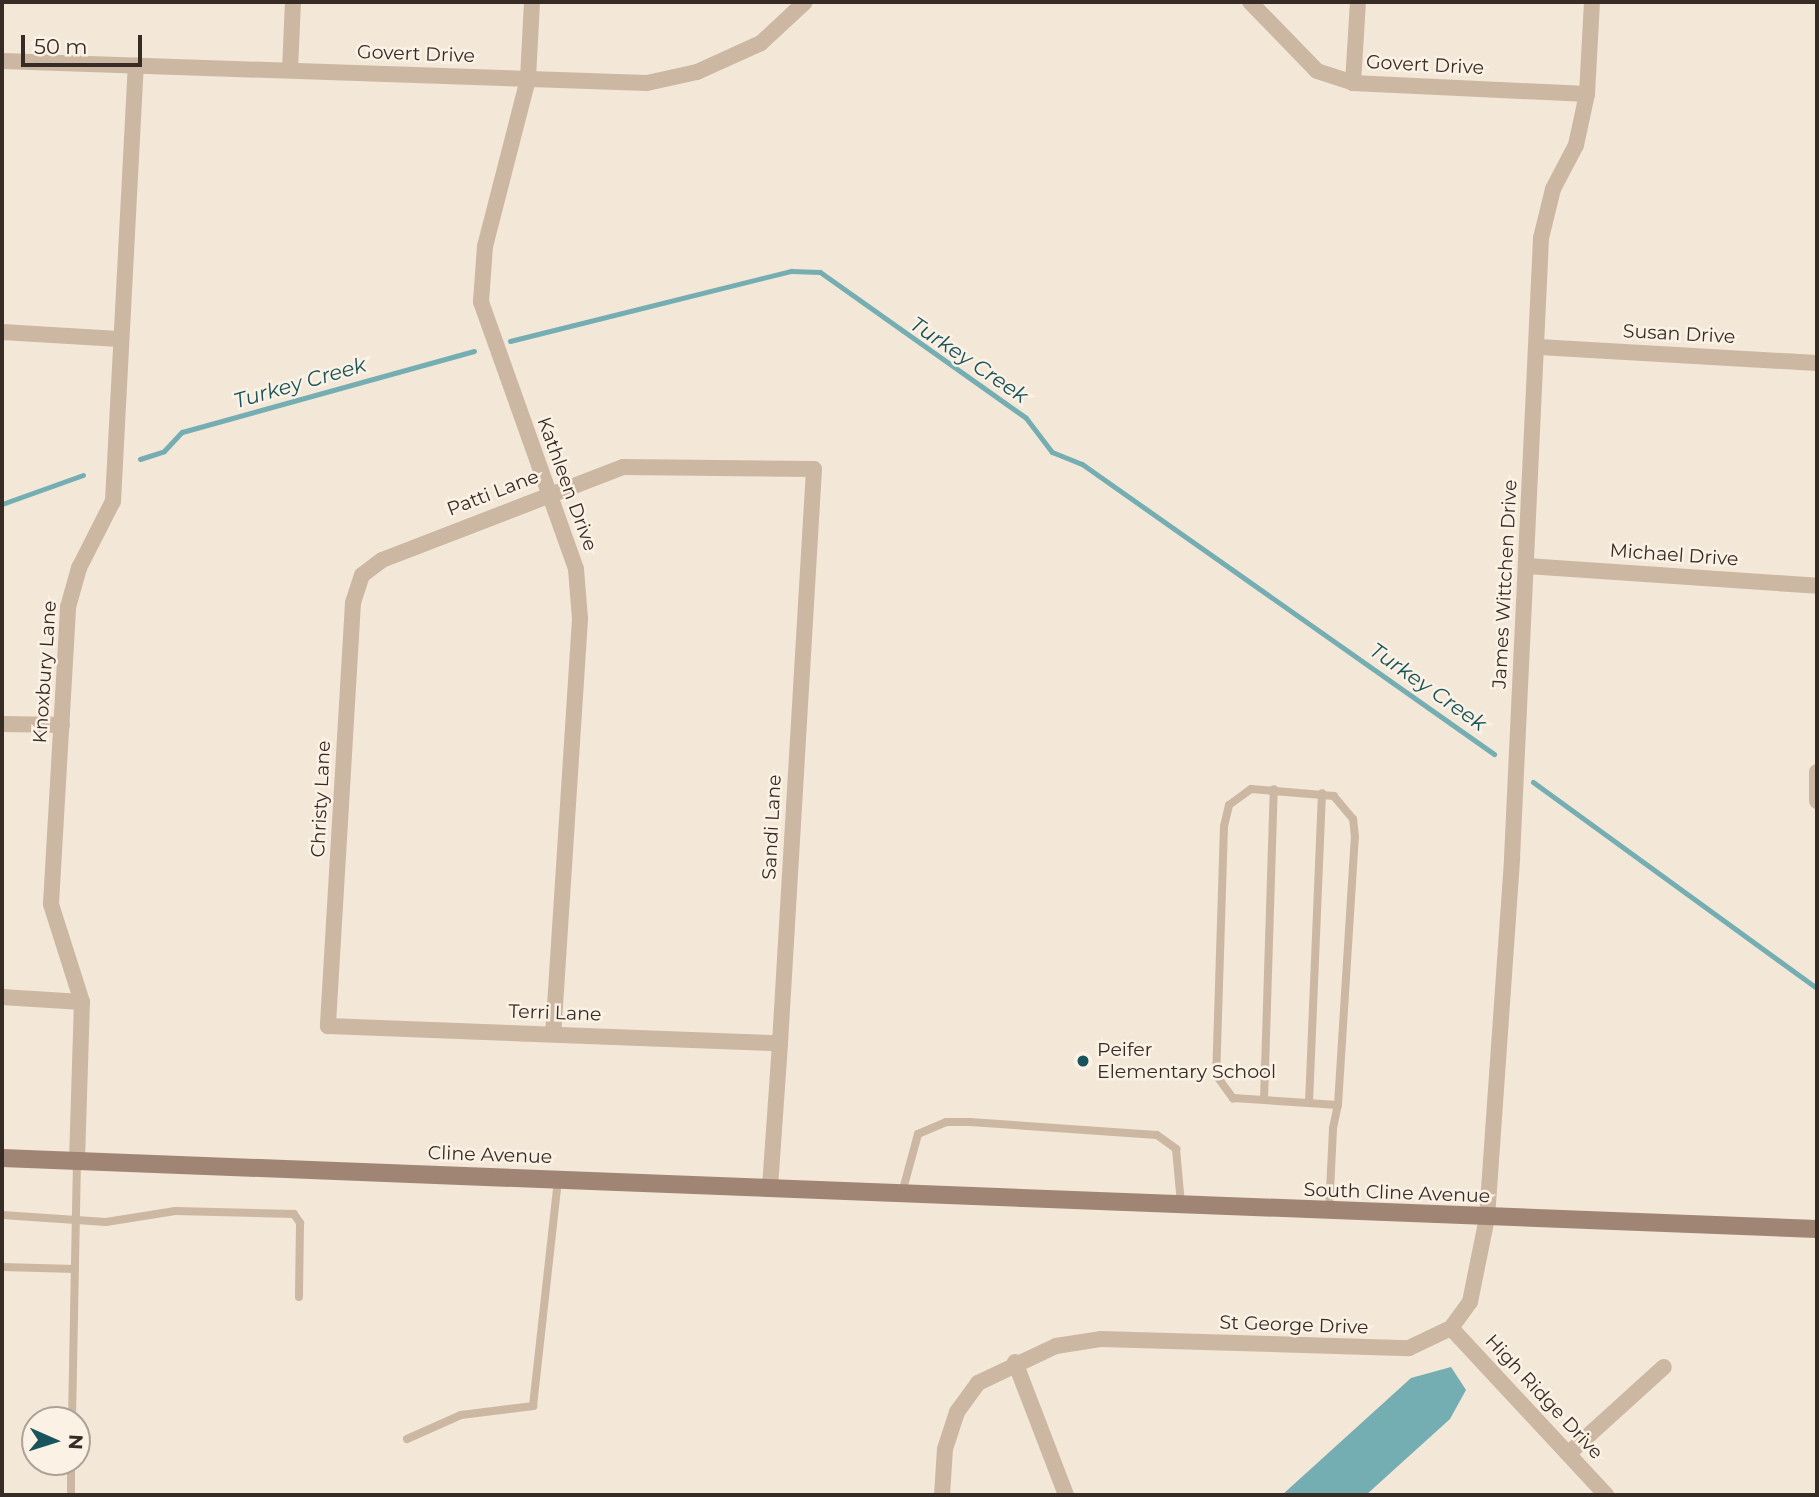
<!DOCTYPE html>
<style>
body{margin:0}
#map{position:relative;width:1819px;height:1497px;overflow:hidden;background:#f3e7d7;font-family:Montserrat,sans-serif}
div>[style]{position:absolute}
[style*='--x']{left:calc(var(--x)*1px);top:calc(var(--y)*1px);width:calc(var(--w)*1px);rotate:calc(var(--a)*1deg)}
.water>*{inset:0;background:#74aeb2}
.stream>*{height:5px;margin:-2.5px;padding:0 2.5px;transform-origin:2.5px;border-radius:2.5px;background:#74aeb2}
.lane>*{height:8px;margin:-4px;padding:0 4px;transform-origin:4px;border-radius:4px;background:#ccb7a3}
.street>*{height:16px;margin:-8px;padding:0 8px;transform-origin:8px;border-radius:8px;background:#ccb7a3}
.secondary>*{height:18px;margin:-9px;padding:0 9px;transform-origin:9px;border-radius:9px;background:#a08574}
.dots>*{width:19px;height:19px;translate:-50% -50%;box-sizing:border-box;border:4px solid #fbf1e4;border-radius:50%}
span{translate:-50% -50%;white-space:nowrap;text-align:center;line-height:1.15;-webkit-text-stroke:5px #fbf1e4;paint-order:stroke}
.street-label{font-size:19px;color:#362b25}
.poi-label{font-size:19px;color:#362b25}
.left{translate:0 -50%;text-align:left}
.water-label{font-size:21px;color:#18545b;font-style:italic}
.frame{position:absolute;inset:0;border:4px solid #362b25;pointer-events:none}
.north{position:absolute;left:21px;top:1406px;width:70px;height:70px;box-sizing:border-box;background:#fbf1e4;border:2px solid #aca298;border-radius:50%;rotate:93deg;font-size:19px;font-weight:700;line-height:28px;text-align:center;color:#362b25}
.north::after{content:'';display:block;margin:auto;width:24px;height:32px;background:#18545b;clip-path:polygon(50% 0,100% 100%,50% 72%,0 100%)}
.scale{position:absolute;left:21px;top:35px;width:121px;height:32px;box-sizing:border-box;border:4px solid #362b25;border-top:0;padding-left:9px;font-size:21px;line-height:24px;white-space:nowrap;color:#362b25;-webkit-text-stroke:5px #fbf1e4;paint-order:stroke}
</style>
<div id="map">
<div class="water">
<div style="clip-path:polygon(1451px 1367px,1466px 1390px,1450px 1419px,1366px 1495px,1282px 1495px,1411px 1378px)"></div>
</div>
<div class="stream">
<div style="--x:510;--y:341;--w:290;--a:-14"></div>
<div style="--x:791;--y:271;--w:29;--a:2"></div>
<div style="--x:820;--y:272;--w:252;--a:35.3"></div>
<div style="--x:1026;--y:418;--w:43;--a:52.6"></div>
<div style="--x:1052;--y:452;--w:32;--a:22"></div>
<div style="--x:1082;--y:464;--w:504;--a:35.14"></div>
<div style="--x:140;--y:459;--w:25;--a:-18"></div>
<div style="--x:164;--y:451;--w:26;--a:-47"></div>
<div style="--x:182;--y:432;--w:303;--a:-15.5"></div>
<div style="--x:2;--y:504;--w:86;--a:-19.7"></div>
<div style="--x:1533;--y:782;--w:351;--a:36"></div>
</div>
<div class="lane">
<div style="--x:1264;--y:1100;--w:311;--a:-88.2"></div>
<div style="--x:1309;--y:1103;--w:310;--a:-87.6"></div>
<div style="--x:902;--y:1193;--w:61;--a:-74.8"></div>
<div style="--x:918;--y:1134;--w:30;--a:-23"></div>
<div style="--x:946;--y:1122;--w:24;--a:0"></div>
<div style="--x:970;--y:1122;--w:187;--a:4"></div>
<div style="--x:1157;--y:1135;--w:24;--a:36"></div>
<div style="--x:1176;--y:1149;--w:55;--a:84.8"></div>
<div style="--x:1329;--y:1211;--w:83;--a:-87.2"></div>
<div style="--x:1333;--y:1128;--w:24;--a:-78"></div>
<div style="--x:1338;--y:1105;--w:269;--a:-86.4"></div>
<div style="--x:1355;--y:837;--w:18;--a:-96"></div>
<div style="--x:1353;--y:819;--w:30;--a:-130"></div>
<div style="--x:1334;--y:796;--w:83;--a:-175.2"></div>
<div style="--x:1251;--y:789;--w:27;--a:144"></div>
<div style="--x:1229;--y:805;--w:22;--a:103"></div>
<div style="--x:1224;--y:826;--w:249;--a:91.8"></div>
<div style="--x:1216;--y:1075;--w:29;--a:54"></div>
<div style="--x:1233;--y:1098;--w:105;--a:3.8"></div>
<div style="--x:2;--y:1215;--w:104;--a:3.9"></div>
<div style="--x:106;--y:1222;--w:70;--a:-9.1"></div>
<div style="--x:175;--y:1211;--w:119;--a:1.4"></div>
<div style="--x:294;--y:1214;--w:11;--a:56"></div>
<div style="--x:300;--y:1223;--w:74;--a:90.8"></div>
<div style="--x:2;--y:1267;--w:73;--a:1.6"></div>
<div style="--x:72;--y:1420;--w:259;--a:-88.9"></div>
<div style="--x:407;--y:1439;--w:59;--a:-24"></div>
<div style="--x:461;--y:1415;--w:73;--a:-7.1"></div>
<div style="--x:533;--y:1406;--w:229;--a:-83.7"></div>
<div style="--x:71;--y:1495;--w:33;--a:-90"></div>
</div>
<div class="street">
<div style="--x:532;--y:2;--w:77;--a:93"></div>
<div style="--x:528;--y:79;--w:172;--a:104.4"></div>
<div style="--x:485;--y:246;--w:56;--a:94.1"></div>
<div style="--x:481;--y:302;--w:283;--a:70.4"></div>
<div style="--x:576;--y:569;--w:50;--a:85.4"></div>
<div style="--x:580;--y:619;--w:416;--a:93.7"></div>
<div style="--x:1250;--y:2;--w:96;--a:45.8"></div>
<div style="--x:1317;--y:71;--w:38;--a:18"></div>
<div style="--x:1353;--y:83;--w:234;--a:2.7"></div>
<div style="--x:2;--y:61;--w:645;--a:1.95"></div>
<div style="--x:647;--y:83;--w:51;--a:-12.4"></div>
<div style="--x:697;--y:72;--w:70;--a:-24.4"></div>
<div style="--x:761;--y:43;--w:60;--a:-43"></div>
<div style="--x:290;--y:70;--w:68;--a:-87.5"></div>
<div style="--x:1353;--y:83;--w:81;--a:-86.5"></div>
<div style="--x:2;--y:332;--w:117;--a:3.4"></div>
<div style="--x:1539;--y:347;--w:278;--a:3.3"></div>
<div style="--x:1527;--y:566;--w:291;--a:3.9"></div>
<div style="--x:2;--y:724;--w:60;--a:1"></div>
<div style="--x:1817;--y:772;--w:29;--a:90"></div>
<div style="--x:2;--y:997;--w:80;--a:3.6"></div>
<div style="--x:77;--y:1160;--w:158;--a:-88.2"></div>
<div style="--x:82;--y:1002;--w:103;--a:-107.6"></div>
<div style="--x:51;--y:904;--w:297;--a:-86.7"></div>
<div style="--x:68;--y:607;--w:41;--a:-74.2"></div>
<div style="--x:79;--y:568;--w:75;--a:-63.1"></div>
<div style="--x:113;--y:501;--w:436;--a:-87"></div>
<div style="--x:770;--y:1187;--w:144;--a:-86"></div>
<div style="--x:780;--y:1043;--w:575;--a:-86.61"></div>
<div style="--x:814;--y:469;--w:191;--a:-179.4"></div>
<div style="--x:623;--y:467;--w:258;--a:158.9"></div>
<div style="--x:382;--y:560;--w:25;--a:143"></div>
<div style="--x:362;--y:575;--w:29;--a:108"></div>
<div style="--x:353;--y:603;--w:424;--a:93.4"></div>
<div style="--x:328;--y:1026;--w:452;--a:2.2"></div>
<div style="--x:1451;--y:1328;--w:228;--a:47.1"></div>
<div style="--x:1015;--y:1362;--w:142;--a:69"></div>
<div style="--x:1569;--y:1453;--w:128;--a:-42.2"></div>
<div style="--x:942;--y:1495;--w:46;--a:-86.3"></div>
<div style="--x:945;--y:1449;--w:39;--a:-72"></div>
<div style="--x:957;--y:1412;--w:36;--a:-54"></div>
<div style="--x:978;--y:1383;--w:86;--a:-25.4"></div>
<div style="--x:1056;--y:1346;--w:46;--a:-8.8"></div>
<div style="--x:1101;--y:1339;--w:308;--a:1.7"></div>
<div style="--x:1409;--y:1348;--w:47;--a:-25.5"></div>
<div style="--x:1451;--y:1328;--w:32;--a:-54"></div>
<div style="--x:1470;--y:1302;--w:86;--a:-78.6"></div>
<div style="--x:1487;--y:1218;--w:361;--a:-86"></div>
<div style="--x:1512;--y:858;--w:621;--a:-87.32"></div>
<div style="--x:1541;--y:238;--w:50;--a:-76.2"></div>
<div style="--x:1553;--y:189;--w:50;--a:-62.4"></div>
<div style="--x:1576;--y:145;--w:52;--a:-77.8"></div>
<div style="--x:1587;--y:94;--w:92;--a:-86.9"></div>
</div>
<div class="secondary">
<div style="--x:2;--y:1158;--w:1816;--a:2.24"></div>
</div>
<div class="dots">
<div style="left:1083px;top:1061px;background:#18545b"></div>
</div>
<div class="street-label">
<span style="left:416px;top:54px;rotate:2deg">Govert Drive</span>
<span style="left:1425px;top:65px;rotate:3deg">Govert Drive</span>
<span style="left:1679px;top:334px;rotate:3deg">Susan Drive</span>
<span style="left:567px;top:484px;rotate:70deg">Kathleen Drive</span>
<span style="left:493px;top:493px;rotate:-21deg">Patti Lane</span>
<span style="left:1674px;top:555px;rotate:4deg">Michael Drive</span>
<span style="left:1505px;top:584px;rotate:-87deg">James Wittchen Drive</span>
<span style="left:45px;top:672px;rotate:-86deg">Knoxbury Lane</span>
<span style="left:321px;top:799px;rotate:-87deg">Christy Lane</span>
<span style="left:772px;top:827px;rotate:-87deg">Sandi Lane</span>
<span style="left:555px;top:1013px;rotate:2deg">Terri Lane</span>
<span style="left:490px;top:1155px;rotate:2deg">Cline Avenue</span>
<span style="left:1397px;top:1193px;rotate:2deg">South Cline Avenue</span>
<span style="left:1294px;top:1325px;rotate:2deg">St George Drive</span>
<span style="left:1544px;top:1397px;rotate:47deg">High Ridge Drive</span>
</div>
<div class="poi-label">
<span class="left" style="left:1097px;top:1061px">Peifer<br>Elementary School</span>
</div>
<div class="water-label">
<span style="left:969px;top:360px;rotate:34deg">Turkey Creek</span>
<span style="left:300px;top:383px;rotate:-16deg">Turkey Creek</span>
<span style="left:1428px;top:687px;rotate:35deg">Turkey Creek</span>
</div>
<div class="frame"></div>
<div class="north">N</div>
<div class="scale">50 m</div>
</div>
